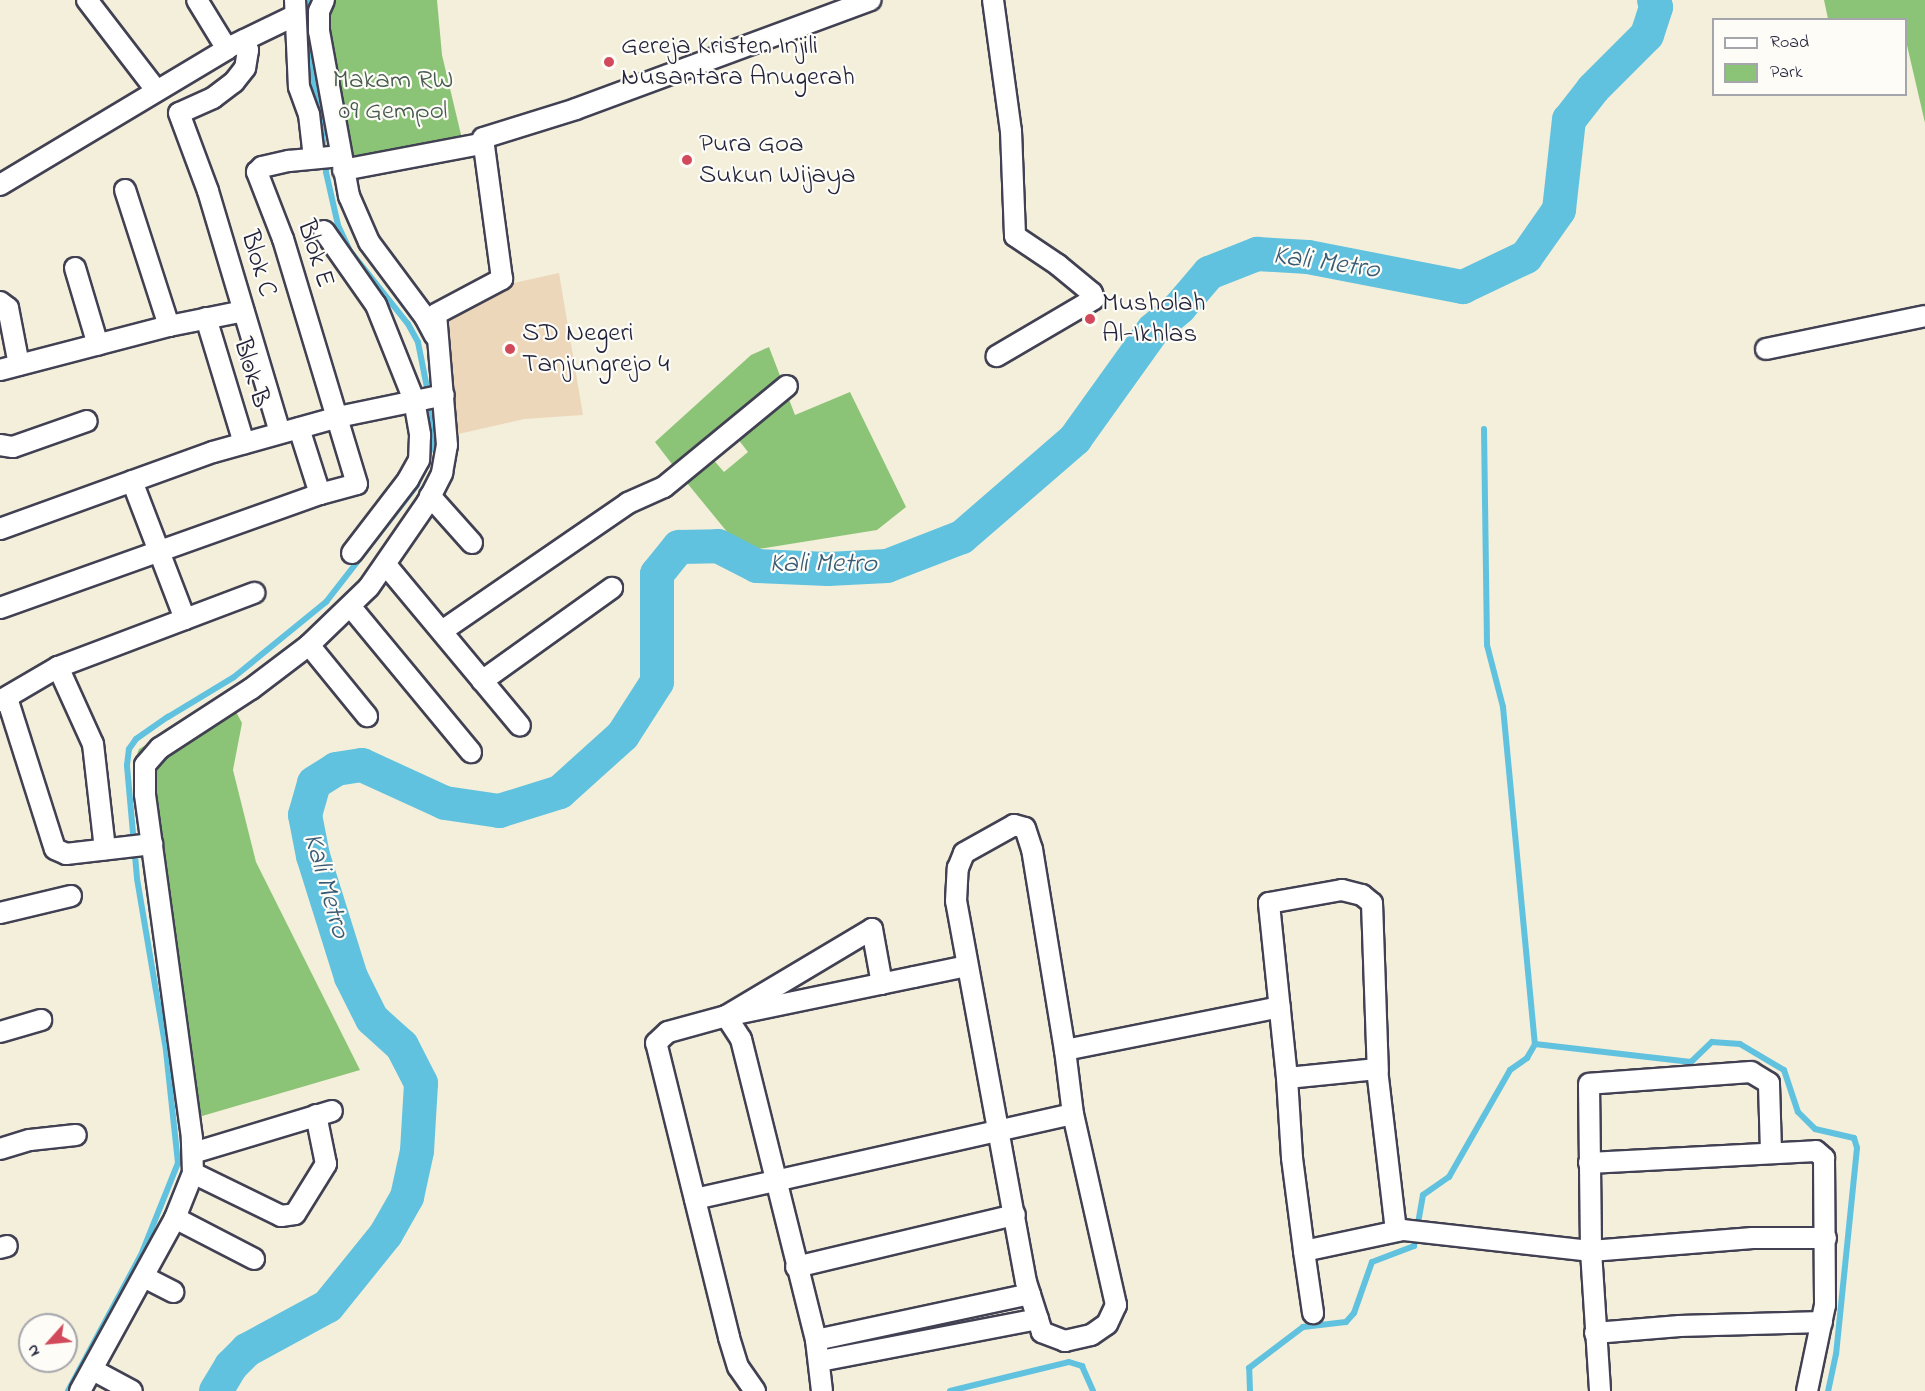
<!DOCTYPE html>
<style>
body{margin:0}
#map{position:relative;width:1925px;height:1391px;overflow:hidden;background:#f3efda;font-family:"Indie Flower",sans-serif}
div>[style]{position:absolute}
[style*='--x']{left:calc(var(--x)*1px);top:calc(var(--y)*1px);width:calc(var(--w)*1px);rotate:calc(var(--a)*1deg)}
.built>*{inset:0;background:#edd7bb}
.green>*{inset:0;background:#8cc477}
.stream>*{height:6px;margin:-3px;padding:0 3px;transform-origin:3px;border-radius:3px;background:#61c2df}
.river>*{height:34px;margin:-17px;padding:0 17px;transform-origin:17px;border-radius:17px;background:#61c2df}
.roads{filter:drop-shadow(2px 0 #414153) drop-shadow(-2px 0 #414153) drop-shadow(0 2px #414153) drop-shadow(0 -2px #414153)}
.minor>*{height:20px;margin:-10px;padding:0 10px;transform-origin:10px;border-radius:10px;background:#fff}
.dots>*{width:16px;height:16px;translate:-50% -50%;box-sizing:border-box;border:3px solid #fdfcf7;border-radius:50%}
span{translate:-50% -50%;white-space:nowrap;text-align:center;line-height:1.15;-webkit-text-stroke:4.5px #fdfcf7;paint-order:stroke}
.poi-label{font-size:27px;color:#22223b}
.left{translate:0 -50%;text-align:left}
.park-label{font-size:27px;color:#475b50}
.street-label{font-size:27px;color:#22223b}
.water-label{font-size:28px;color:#385a74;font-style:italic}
.legend{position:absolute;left:1712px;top:18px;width:195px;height:78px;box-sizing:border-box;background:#fdfcf7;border:2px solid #a5a5ac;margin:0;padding:8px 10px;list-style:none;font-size:18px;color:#22223b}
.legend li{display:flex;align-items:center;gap:12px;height:30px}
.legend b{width:30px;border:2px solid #a5a5ac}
.north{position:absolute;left:18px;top:1313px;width:60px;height:60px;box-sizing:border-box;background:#fdfcf7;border:2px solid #a5a5ac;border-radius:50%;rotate:243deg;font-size:16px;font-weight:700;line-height:24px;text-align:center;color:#22223b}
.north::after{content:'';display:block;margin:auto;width:21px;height:27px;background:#d1495b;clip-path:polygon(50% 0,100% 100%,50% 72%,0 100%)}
</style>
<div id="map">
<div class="built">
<div style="clip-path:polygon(559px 273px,583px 415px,524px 419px,454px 435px,441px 320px,504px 285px)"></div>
</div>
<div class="green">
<div style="clip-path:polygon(335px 0,437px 0,442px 55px,463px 143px,349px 164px,327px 37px,327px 12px)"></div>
<div style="clip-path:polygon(1824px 0,1925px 0,1925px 123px,1906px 41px,1906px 20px,1828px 19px)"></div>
<div style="clip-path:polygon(769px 347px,795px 415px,850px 392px,906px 507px,877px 530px,752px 550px,728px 533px,683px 478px,710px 456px,724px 472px,748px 452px,727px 425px,675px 468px,655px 442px,751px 355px)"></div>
<div style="clip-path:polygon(228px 697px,242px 723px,233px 770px,256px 862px,360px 1070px,185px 1121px,134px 762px,139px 749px)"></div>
</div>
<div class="stream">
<div style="--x:304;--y:18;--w:18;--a:-77"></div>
<div style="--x:1484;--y:429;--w:216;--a:89.2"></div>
<div style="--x:1487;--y:645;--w:64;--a:75.5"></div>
<div style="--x:1503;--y:707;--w:339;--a:84.6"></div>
<div style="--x:1535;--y:1044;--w:157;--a:6.6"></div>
<div style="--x:1691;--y:1062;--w:29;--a:-44"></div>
<div style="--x:1712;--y:1042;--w:28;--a:4"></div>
<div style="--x:1740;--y:1044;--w:51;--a:30.6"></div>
<div style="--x:1784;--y:1070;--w:44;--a:71.6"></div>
<div style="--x:1798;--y:1112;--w:24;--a:45"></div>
<div style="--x:1815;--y:1129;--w:40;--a:13"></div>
<div style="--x:1854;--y:1138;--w:10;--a:73"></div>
<div style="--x:1857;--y:1148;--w:207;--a:95.8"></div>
<div style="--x:1836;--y:1354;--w:38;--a:102"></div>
<div style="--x:68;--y:1391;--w:154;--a:-61.8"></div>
<div style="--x:141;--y:1255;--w:99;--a:-68.1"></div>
<div style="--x:178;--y:1163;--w:114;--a:-96.1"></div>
<div style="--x:166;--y:1050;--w:174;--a:-99.6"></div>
<div style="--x:137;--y:878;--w:113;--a:-95.1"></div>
<div style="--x:127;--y:765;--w:16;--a:-83"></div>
<div style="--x:129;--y:749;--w:12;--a:-55"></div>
<div style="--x:136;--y:739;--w:39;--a:-35"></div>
<div style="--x:168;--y:717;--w:77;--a:-31.2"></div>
<div style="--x:234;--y:677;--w:119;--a:-39.2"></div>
<div style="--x:326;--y:602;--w:148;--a:-52.1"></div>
<div style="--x:417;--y:485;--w:43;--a:-69.4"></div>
<div style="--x:432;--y:445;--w:32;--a:-90"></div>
<div style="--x:432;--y:413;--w:72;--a:-101.2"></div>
<div style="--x:418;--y:342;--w:21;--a:-119"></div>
<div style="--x:408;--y:324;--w:93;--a:-128.5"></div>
<div style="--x:350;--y:251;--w:29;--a:-115"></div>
<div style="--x:338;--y:225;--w:54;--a:-102.8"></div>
<div style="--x:326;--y:172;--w:41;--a:-95.6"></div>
<div style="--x:322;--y:131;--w:89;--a:-100.3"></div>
<div style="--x:950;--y:1391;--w:122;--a:-13.7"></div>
<div style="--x:1069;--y:1362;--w:14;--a:17"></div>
<div style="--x:1082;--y:1366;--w:27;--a:66"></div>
<div style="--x:1250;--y:1391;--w:23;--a:-92"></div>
<div style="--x:1249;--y:1368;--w:68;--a:-37.2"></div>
<div style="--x:1303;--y:1327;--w:43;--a:-6.6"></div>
<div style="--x:1346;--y:1322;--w:12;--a:-48"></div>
<div style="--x:1354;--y:1313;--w:54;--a:-70.6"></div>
<div style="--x:1372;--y:1262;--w:45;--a:-20.9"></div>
<div style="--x:1414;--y:1246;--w:52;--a:-80"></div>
<div style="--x:1423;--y:1195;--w:32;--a:-35"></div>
<div style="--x:1449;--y:1177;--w:123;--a:-60.3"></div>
<div style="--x:1510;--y:1070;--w:21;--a:-35"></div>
<div style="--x:1527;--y:1058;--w:16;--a:-60"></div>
</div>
<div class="river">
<div style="--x:216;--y:1391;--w:29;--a:-59"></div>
<div style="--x:231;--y:1366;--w:23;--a:-45"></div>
<div style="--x:247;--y:1350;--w:92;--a:-28.5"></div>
<div style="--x:328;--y:1306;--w:92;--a:-51.1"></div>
<div style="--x:386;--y:1234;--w:43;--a:-60.4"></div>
<div style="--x:407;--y:1197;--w:47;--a:-77.7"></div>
<div style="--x:417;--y:1151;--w:68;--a:-86.6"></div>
<div style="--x:421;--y:1083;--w:42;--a:-117.2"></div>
<div style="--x:402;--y:1046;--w:40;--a:-138"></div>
<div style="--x:372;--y:1019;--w:47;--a:-116.6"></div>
<div style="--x:351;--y:977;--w:127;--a:-107.4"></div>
<div style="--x:313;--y:856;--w:42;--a:-101"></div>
<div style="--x:305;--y:815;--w:33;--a:-74"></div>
<div style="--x:314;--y:783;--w:26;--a:-32"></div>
<div style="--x:336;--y:769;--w:26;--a:-9"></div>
<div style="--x:362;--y:765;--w:91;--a:24.6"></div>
<div style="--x:445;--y:803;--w:55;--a:8.4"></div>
<div style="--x:499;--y:811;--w:64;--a:-17.3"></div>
<div style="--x:560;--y:792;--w:85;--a:-42.1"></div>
<div style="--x:623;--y:735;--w:63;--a:-57.3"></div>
<div style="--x:657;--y:682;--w:108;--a:-90"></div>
<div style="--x:657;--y:574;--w:35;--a:-51"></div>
<div style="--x:679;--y:547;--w:39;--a:-1"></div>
<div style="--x:718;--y:546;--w:44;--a:27.1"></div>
<div style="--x:757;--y:566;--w:71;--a:2.4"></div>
<div style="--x:828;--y:569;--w:59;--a:-2.9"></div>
<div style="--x:887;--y:566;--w:80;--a:-21.1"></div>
<div style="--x:962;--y:537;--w:150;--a:-40.9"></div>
<div style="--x:1075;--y:439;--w:134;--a:-54.4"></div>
<div style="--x:1153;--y:330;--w:35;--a:-40"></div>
<div style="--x:1180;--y:307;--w:45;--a:-49.5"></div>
<div style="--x:1209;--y:273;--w:52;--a:-21.6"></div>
<div style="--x:1257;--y:254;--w:51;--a:3.4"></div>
<div style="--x:1308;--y:257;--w:158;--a:11"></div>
<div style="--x:1463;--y:287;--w:70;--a:-25.5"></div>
<div style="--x:1526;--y:257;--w:57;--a:-54.9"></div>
<div style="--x:1559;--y:210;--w:91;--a:-83.7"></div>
<div style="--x:1569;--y:120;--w:39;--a:-52"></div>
<div style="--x:1593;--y:89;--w:76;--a:-45"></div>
<div style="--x:1647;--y:35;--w:29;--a:-72"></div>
<div style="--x:1656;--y:7;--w:7;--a:-106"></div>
</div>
<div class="roads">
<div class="minor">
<div style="--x:87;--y:0;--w:113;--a:52.5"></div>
<div style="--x:295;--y:0;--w:87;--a:87.4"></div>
<div style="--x:299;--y:87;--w:29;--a:70"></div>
<div style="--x:309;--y:114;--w:44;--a:83.5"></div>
<div style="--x:324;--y:0;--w:12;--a:114"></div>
<div style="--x:319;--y:11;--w:20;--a:90"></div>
<div style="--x:319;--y:31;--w:168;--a:79.7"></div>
<div style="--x:349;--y:196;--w:50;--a:66.5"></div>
<div style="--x:369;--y:242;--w:94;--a:53.3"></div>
<div style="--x:425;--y:317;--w:21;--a:62"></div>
<div style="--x:993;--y:0;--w:132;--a:82.2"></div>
<div style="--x:1011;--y:131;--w:105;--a:87.8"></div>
<div style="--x:1015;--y:236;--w:52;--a:34"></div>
<div style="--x:1058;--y:265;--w:44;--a:39.5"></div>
<div style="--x:1092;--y:293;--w:6;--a:72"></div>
<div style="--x:1094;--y:299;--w:113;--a:149.6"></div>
<div style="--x:244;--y:40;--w:11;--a:68"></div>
<div style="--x:248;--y:50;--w:18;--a:99"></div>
<div style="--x:245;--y:68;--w:18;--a:128"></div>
<div style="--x:234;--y:82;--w:26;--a:143"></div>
<div style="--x:213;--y:98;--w:37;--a:156"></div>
<div style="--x:179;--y:113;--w:83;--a:69.6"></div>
<div style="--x:208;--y:191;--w:252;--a:73.4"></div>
<div style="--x:232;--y:46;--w:69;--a:-25.8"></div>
<div style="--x:343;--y:170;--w:140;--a:-10.7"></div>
<div style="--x:0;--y:185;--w:265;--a:-30.9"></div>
<div style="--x:227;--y:49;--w:57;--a:-121.5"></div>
<div style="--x:324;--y:231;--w:90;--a:54.9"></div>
<div style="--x:376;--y:305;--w:102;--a:68.2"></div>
<div style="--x:414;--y:400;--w:36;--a:80"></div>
<div style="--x:420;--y:435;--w:25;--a:92"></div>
<div style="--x:419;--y:460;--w:23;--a:119"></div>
<div style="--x:408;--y:480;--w:92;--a:127.5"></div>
<div style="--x:75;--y:268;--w:80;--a:73.4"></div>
<div style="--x:0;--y:302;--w:10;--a:37"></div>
<div style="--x:8;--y:308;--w:58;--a:79.1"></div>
<div style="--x:206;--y:318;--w:131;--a:73.1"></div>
<div style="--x:169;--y:326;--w:76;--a:-11.3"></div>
<div style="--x:1766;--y:349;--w:162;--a:-11.7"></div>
<div style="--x:0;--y:370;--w:175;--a:-14.6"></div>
<div style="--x:169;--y:326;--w:143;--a:-107.9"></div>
<div style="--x:0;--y:445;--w:13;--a:9"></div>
<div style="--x:13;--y:447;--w:78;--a:-19.4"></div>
<div style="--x:132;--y:481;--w:148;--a:69"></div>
<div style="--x:320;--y:494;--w:38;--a:-15"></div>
<div style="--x:357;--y:484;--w:256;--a:-106.8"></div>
<div style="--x:283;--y:239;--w:72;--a:-111.2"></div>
<div style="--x:257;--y:172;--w:7;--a:-45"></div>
<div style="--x:262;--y:167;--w:28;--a:-13"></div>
<div style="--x:289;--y:161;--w:52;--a:-5.5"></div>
<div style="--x:430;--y:496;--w:63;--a:48.2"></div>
<div style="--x:0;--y:529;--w:226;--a:-19.9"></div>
<div style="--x:213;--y:452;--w:130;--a:-15.6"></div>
<div style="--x:338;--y:417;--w:108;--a:-11.7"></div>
<div style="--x:386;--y:565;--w:209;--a:50.2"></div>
<div style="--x:0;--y:608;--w:340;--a:-19.6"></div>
<div style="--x:320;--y:494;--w:69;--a:-107.7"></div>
<div style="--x:355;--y:612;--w:182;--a:50.4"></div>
<div style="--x:442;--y:631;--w:226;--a:-34.5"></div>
<div style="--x:628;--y:503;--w:39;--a:-24"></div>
<div style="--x:664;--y:487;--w:159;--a:-39.4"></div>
<div style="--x:309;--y:645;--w:92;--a:50.8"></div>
<div style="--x:58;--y:667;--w:85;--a:65.6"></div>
<div style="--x:93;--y:744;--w:106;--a:83.5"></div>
<div style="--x:482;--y:681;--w:160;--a:-35.6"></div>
<div style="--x:7;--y:698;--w:158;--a:72.4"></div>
<div style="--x:55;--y:849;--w:12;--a:24"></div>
<div style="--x:66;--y:854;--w:87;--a:-6.6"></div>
<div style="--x:0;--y:701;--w:67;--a:-30.4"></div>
<div style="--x:58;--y:667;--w:210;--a:-20.7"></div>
<div style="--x:0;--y:913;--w:73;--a:-13.5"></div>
<div style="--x:882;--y:984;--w:56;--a:-100.3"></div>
<div style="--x:872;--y:929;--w:170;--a:149.2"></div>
<div style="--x:726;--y:1016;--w:192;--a:-11.7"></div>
<div style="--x:914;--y:977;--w:54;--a:-11.7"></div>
<div style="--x:0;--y:1032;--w:43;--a:-16.3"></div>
<div style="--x:1065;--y:1050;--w:64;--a:82.9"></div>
<div style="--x:1073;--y:1114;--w:196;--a:77.3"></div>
<div style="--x:1116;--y:1305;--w:21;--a:115"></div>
<div style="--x:1107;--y:1324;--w:19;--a:145"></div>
<div style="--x:1091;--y:1335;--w:27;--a:167"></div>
<div style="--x:1065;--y:1341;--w:25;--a:-159"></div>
<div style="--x:1042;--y:1332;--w:52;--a:-107.7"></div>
<div style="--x:1026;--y:1282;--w:387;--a:-100.4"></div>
<div style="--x:956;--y:901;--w:33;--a:-87"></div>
<div style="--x:958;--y:868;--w:16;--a:-68"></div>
<div style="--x:964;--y:853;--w:57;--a:-29.2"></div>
<div style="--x:1014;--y:825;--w:11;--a:15"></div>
<div style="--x:1025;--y:828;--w:22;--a:72"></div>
<div style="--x:1032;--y:849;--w:204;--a:80.7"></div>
<div style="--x:1065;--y:1050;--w:219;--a:-11.3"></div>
<div style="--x:1287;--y:1078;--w:176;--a:-95.9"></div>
<div style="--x:1269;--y:903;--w:74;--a:-10.1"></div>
<div style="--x:1342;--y:890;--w:21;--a:14"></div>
<div style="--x:1362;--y:895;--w:13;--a:39"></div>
<div style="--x:1372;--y:903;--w:168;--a:88"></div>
<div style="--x:0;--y:1149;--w:31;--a:-17"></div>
<div style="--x:30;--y:1140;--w:46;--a:-6.2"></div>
<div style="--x:1771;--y:1152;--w:69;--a:-91.7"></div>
<div style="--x:1769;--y:1083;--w:21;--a:-149"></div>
<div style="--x:1751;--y:1072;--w:162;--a:175.8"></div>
<div style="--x:1589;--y:1084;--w:167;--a:89.3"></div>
<div style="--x:1591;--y:1251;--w:162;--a:-4.6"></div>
<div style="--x:1752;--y:1238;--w:74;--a:0"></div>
<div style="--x:193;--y:1153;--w:145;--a:-16.8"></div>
<div style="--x:1589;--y:1163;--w:227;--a:-3"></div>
<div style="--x:1816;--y:1151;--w:11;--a:41"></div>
<div style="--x:1824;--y:1158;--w:147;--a:89.6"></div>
<div style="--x:1825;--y:1305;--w:88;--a:101.8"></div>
<div style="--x:193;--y:1173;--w:98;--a:26"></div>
<div style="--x:281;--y:1216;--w:14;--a:-8"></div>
<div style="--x:295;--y:1214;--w:59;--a:-58.2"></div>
<div style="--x:326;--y:1164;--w:50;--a:-101.5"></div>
<div style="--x:695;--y:1199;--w:387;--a:-12.7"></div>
<div style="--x:175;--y:1218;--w:89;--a:27.4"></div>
<div style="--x:1396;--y:1231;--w:163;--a:-96.7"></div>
<div style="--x:1377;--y:1069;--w:90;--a:174.3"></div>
<div style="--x:1287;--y:1078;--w:80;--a:86.4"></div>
<div style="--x:1292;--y:1158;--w:94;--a:82.6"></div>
<div style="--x:1304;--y:1251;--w:101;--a:-12"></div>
<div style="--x:1403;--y:1230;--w:189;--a:6.4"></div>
<div style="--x:1591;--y:1251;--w:140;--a:86.3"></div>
<div style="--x:0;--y:1248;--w:7;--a:-16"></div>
<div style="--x:1304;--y:1251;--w:63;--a:81.7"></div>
<div style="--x:796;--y:1267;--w:225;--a:-13.4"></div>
<div style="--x:144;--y:1277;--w:33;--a:27"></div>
<div style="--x:1595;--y:1333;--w:85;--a:-4.7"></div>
<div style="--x:1680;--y:1326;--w:142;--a:-1.6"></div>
<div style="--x:816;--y:1340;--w:219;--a:-12.1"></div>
<div style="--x:820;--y:1361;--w:222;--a:-10.9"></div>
<div style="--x:93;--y:1370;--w:44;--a:28.3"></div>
<div style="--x:80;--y:1391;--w:197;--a:-61.2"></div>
<div style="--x:175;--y:1218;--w:48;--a:-68.2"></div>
<div style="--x:193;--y:1173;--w:35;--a:-92"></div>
<div style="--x:192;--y:1138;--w:347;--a:-97.8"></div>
<div style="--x:145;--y:794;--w:29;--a:-90"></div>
<div style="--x:145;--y:765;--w:23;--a:-49"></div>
<div style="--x:160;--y:748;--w:108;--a:-33"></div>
<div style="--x:251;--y:689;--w:73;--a:-37.2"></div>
<div style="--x:309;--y:645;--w:83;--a:-44"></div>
<div style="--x:369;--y:587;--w:102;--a:-55.4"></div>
<div style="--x:427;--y:503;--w:34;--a:-63"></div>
<div style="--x:442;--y:473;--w:28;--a:-80"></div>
<div style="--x:447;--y:445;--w:131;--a:-94.8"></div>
<div style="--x:436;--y:314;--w:75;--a:-27.9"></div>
<div style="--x:502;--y:279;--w:142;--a:-97.7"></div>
<div style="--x:483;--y:138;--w:97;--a:-17.3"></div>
<div style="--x:576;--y:109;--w:314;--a:-20.3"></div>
<div style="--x:755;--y:1391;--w:29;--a:-125"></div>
<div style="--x:738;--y:1367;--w:31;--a:-107"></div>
<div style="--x:729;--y:1337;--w:303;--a:-103.9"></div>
<div style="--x:656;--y:1043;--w:16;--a:-43"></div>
<div style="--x:668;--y:1032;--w:60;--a:-15.4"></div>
<div style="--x:726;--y:1016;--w:27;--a:57"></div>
<div style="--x:741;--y:1039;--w:310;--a:76"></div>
<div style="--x:816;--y:1340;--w:51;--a:83.3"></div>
</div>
</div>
<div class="dots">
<div style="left:609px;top:62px;background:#d1495b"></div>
<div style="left:687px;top:160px;background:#d1495b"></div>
<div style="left:1090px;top:319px;background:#d1495b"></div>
<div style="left:510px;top:349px;background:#d1495b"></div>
</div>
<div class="poi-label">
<span class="left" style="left:621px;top:62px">Gereja Kristen Injili<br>Nusantara Anugerah</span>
<span class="left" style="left:699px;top:160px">Pura Goa<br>Sukun Wijaya</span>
<span class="left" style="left:1102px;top:319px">Musholah<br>Al-Ikhlas</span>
<span class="left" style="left:522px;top:349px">SD Negeri<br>Tanjungrejo 4</span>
</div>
<div class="park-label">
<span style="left:393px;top:96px">Makam RW<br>09 Gempol</span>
</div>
<div class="street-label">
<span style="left:315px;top:254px;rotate:72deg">Blok E</span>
<span style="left:258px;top:264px;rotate:73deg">Blok C</span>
<span style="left:251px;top:373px;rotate:73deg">Blok B</span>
</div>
<div class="water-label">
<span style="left:1326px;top:264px;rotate:8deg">Kali Metro</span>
<span style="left:823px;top:565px">Kali Metro</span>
<span style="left:325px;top:886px;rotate:74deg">Kali Metro</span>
</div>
<ul class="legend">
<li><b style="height:8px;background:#fff"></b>Road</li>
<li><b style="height:16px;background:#8cc477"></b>Park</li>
</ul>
<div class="north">N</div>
</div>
